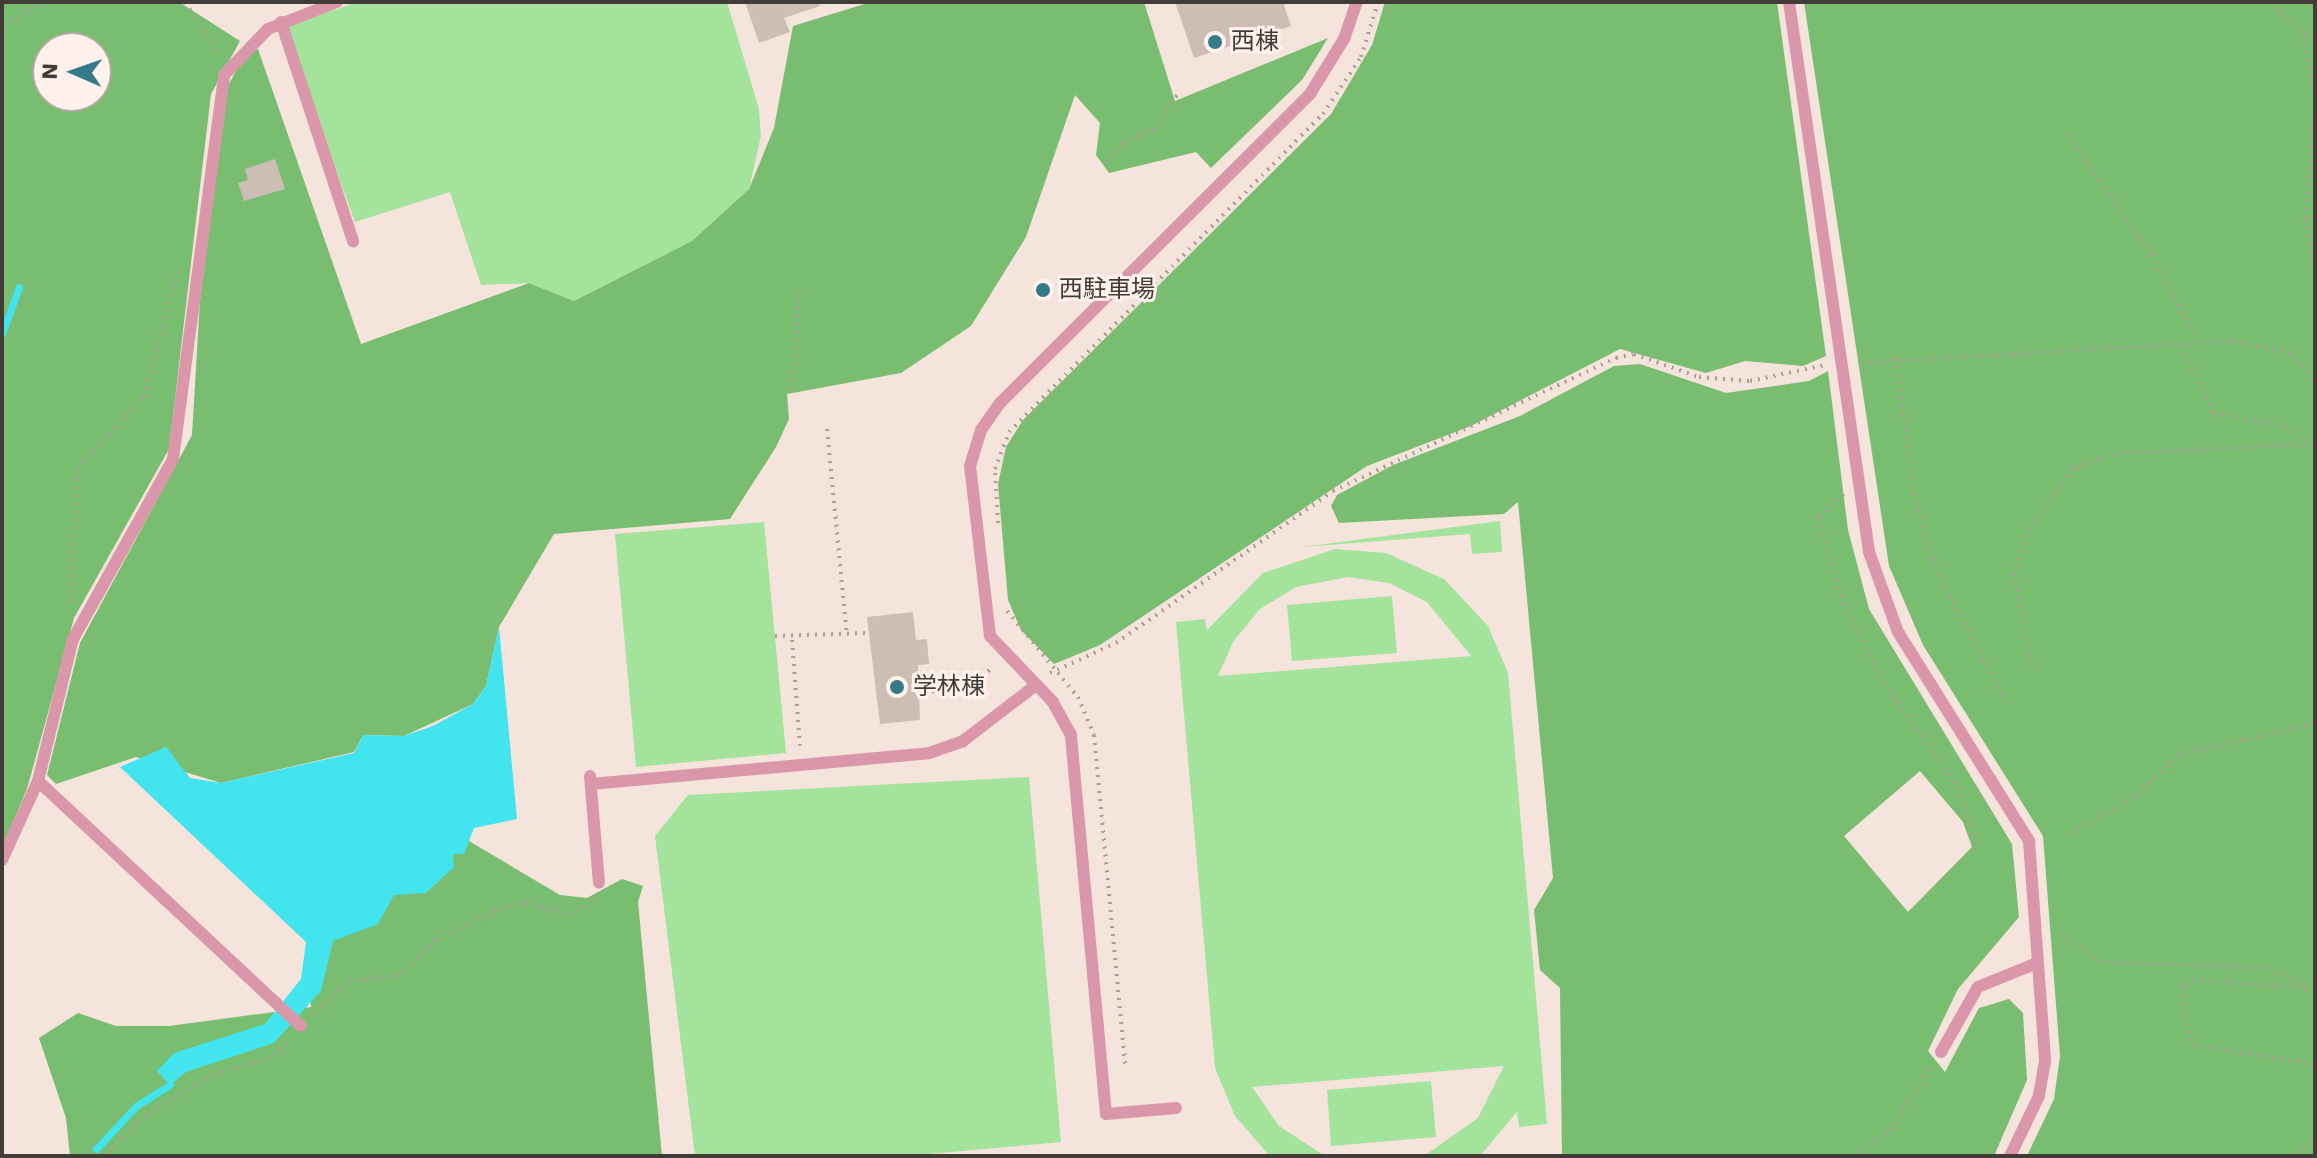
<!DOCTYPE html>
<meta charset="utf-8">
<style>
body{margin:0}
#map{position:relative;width:2317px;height:1158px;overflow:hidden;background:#f4e4dc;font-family:"Work Sans","Noto Sans JP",sans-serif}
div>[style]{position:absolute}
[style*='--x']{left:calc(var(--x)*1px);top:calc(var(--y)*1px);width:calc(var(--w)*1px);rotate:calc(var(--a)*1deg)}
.green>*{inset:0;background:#a4e39c}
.forest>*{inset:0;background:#78bd70}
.water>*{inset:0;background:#42e4ed}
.stream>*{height:7px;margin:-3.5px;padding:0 3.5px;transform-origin:3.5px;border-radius:3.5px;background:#42e4ed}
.building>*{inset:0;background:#cdbeb5}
.path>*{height:4px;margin-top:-2px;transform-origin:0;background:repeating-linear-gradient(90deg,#ab9f98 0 2px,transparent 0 8px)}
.lane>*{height:12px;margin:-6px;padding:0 6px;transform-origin:6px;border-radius:6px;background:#db97aa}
.dots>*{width:22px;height:22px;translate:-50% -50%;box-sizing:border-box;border:4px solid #fff2ec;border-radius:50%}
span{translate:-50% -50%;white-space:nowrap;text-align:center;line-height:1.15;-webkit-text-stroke:6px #fff2ec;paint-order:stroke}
.poi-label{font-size:24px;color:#423c38}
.left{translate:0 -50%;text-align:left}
.frame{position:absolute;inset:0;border:4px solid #423c38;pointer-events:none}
.north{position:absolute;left:32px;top:32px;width:80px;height:80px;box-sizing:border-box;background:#fff2ec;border:2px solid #b3a9a4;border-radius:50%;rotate:272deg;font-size:22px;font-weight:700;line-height:32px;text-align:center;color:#423c38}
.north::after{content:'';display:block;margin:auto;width:28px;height:36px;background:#357a88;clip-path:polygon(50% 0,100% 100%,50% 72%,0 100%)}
</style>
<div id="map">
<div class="green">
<div style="clip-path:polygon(358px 2px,727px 2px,759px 109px,761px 136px,749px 189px,692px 241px,574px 301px,529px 283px,481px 285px,450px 192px,355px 222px,287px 36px,290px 25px)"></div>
<div style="clip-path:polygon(1500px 521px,1502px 552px,1472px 554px,1470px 534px,1302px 547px)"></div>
<div style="clip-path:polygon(764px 522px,786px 753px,636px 767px,615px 534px)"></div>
<div style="clip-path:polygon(evenodd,1335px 549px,1386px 553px,1444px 579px,1488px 626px,1508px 673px,1547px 1124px,1519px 1127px,1517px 1112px,1480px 1156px,1424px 1156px,1478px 1118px,1504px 1066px,1252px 1087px,1279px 1126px,1325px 1156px,1269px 1155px,1235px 1116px,1215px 1068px,1176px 622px,1205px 619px,1207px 630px,1263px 573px,1335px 549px,1348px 577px,1389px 583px,1427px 602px,1471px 656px,1218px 676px,1233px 642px,1260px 609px,1296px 587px,1348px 577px)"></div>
<div style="clip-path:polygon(1392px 596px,1397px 653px,1292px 661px,1287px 605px)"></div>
<div style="clip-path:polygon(1029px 777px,1061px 1142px,906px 1156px,695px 1156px,655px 836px,688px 795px)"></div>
<div style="clip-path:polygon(1431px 1081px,1436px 1137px,1331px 1146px,1327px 1090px)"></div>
</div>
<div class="forest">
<div style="clip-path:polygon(evenodd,2px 2px,179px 2px,240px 41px,211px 94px,169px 449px,74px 618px,27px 789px,2px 848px,2px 2px,48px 48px,96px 48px,96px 96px,48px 96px,48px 48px)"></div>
<div style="clip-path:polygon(871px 2px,1144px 2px,1175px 101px,1328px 38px,1302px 80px,1211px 168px,1196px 152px,1109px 173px,1096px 155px,1100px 123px,1075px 95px,1026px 237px,971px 326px,901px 373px,787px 394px,789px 419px,776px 447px,730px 519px,554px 534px,499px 627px,486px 686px,473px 704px,404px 736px,363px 735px,354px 752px,221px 783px,136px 757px,56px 784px,47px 775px,80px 643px,192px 435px,200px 300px,228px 86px,244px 55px,258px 49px,361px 344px,529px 283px,574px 301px,692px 241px,749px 189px,774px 128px,793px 26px)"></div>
<div style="clip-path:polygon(1385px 2px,1777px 2px,1826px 356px,1803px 366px,1745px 361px,1706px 373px,1620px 349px,1471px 426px,1367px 466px,1100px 645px,1054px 664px,1021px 630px,1008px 600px,998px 484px,1006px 447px,1023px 420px,1331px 114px,1372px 45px)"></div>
<div style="clip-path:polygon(1804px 2px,2315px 2px,2315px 1156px,2027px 1156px,2054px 1099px,2060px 1056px,2043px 836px,1923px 645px,1889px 566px)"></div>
<div style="clip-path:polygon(evenodd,1640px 364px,1726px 393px,1809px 381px,1828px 371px,1848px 530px,1869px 609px,2012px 844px,2019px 917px,1958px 989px,1928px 1051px,1945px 1072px,1979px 1008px,2009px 999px,2023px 1013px,2027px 1080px,1994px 1156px,1562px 1156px,1560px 988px,1540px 970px,1534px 910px,1553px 878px,1518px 502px,1504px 514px,1339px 523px,1331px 506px,1337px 495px,1393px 465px,1520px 416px,1614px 366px,1640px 364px,1920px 771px,1963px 822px,1972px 847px,1908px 912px,1844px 836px,1920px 771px)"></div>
<div style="clip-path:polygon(447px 828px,560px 895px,587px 898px,622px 879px,643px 886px,638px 902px,662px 1156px,70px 1156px,66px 1118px,39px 1038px,78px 1013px,116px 1026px,169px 1026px,311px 1007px,305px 963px)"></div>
</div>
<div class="water">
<div style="clip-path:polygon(499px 627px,517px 819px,474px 828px,464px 854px,453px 854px,454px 867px,426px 893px,394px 895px,378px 924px,333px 941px,321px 991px,274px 1043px,186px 1072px,170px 1085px,157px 1071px,174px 1053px,265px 1024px,301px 979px,306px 942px,120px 767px,166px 747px,190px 778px,221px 783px,354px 753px,363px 735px,404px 736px,433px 726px,473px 704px,486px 686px)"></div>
</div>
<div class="stream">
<div style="--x:2;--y:334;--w:50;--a:-70.1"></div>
<div style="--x:96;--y:1149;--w:59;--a:-47.1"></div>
<div style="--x:136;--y:1106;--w:40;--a:-32"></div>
</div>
<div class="building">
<div style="clip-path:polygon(745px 2px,819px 2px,820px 6px,784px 18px,790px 32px,759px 43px)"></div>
<div style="clip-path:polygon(1175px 2px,1283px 2px,1291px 26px,1194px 58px)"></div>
<div style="clip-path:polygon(275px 159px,285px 189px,244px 201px,238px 183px,248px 180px,245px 169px)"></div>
<div style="clip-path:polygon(913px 612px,916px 640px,927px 639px,929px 664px,918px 665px,920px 720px,880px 724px,867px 617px)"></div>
</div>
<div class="path">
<div style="--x:185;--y:2;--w:61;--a:56.3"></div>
<div style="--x:2269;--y:2;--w:61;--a:41"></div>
<div style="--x:2;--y:27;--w:51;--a:-29.6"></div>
<div style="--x:2303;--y:35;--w:61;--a:78.7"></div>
<div style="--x:2315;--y:104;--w:116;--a:94.9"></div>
<div style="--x:2305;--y:220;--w:50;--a:78.5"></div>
<div style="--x:2067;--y:134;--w:147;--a:55.2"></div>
<div style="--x:2151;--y:255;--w:101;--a:61.7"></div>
<div style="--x:1106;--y:164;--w:26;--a:-53"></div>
<div style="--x:1122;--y:143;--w:34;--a:-23"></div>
<div style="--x:1153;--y:130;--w:44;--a:-55.2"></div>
<div style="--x:2181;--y:346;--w:75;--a:63.8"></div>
<div style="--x:2214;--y:413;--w:72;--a:10.4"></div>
<div style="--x:2285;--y:426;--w:28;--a:38"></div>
<div style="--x:1896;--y:358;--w:137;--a:82.5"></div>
<div style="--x:1914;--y:494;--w:67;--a:75.3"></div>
<div style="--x:1931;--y:559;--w:162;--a:62.5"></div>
<div style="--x:1861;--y:363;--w:373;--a:-3.4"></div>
<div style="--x:2233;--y:341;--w:59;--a:11.7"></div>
<div style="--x:2291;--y:353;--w:36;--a:48"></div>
<div style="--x:793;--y:388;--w:99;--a:-86.5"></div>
<div style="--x:827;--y:429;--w:207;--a:84.5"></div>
<div style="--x:1844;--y:494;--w:35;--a:137"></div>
<div style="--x:1818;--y:518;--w:91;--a:73.4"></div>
<div style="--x:1844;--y:605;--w:88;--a:62.9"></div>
<div style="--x:1884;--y:683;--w:128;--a:54.6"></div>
<div style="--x:1958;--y:787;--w:62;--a:72.1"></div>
<div style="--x:998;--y:523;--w:54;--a:-93.2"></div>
<div style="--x:995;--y:469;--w:40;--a:-69"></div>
<div style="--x:1009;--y:432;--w:447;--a:-45.4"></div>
<div style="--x:1323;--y:114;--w:69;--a:-56.3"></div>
<div style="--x:1361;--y:57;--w:58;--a:-72.8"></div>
<div style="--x:72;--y:601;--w:122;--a:-88.1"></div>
<div style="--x:76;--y:479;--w:17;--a:-73"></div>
<div style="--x:81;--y:463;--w:91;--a:-46.3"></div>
<div style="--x:144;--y:397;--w:131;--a:-75"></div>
<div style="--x:1007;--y:611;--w:112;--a:50.5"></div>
<div style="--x:1078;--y:697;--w:41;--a:67.2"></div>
<div style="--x:1094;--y:735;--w:331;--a:84.6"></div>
<div style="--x:775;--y:636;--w:91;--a:-1.9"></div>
<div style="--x:792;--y:640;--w:106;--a:85.7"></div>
<div style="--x:2033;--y:670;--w:97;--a:-101.3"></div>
<div style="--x:2014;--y:575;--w:48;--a:-71.9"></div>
<div style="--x:2029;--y:529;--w:77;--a:-54"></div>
<div style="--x:2074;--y:467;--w:47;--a:-17.3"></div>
<div style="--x:2119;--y:453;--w:196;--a:-2.6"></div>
<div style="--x:1050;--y:673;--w:72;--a:-24.4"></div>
<div style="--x:1116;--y:643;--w:265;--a:-35"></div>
<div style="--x:1333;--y:491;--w:313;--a:-25.2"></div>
<div style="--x:1616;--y:358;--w:18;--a:-13"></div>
<div style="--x:1634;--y:354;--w:69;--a:19.5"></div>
<div style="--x:1699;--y:377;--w:51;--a:4.5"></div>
<div style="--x:1750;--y:381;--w:77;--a:-12"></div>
<div style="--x:924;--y:692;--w:47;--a:-4.9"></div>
<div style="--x:971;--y:688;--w:30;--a:-44"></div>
<div style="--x:2070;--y:833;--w:77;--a:-29.6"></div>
<div style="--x:2137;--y:795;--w:58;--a:-43.6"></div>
<div style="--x:2179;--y:755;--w:140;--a:-13.2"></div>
<div style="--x:2060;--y:933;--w:49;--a:35.9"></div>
<div style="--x:2100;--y:962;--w:167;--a:2.1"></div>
<div style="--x:2267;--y:968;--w:43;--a:24.8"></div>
<div style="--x:2315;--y:989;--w:122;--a:-175.8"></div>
<div style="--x:2193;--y:980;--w:10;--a:143"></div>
<div style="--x:2185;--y:986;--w:30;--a:96"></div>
<div style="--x:2182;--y:1016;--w:31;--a:69"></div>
<div style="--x:2193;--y:1045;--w:123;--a:8.9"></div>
<div style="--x:314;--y:1014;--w:48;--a:-43.3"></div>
<div style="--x:349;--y:981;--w:51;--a:-6.7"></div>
<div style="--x:400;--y:975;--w:50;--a:-44.2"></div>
<div style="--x:436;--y:940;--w:70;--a:-26.2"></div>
<div style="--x:499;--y:909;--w:28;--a:-15"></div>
<div style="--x:526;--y:902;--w:48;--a:16.9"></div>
<div style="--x:572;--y:916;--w:26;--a:-36"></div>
<div style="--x:105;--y:1156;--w:57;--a:-45"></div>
<div style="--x:145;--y:1116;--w:80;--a:-30.7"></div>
<div style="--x:214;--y:1075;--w:64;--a:-17.3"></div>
<div style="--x:275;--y:1056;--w:21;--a:-47"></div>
<div style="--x:1853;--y:1156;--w:45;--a:-34"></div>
<div style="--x:1890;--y:1131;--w:75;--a:-58"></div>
<div style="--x:2290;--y:1156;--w:31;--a:-36"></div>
</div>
<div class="lane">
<div style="--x:1789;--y:2;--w:556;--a:81.72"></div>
<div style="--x:1869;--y:552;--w:85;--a:70.1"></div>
<div style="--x:1898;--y:632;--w:247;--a:57.9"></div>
<div style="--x:2029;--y:841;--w:221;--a:85.8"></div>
<div style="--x:2045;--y:1061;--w:36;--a:100"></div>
<div style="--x:2039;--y:1096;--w:67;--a:115.8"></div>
<div style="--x:281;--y:22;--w:231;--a:71.8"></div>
<div style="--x:590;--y:776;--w:107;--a:85.2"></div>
<div style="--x:38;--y:781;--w:359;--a:43"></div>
<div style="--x:591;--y:784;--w:339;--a:-5.2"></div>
<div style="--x:929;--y:753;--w:36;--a:-19"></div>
<div style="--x:963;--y:741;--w:92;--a:-37.5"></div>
<div style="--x:2;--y:860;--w:87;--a:-65.5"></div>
<div style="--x:38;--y:781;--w:146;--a:-76.2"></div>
<div style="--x:73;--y:639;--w:206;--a:-60.9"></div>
<div style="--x:173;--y:459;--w:387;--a:-82.4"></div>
<div style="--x:224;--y:75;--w:64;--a:-46.3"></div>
<div style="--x:268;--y:29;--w:74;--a:-21.4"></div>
<div style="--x:1941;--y:1052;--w:75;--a:-60.4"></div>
<div style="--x:1978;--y:987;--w:61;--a:-22"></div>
<div style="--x:1176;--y:1108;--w:70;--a:175.1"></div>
<div style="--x:1106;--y:1114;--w:381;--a:-95.3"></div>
<div style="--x:1071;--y:735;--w:38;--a:-119"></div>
<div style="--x:1053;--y:702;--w:91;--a:-133.7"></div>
<div style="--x:990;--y:636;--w:171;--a:-96.7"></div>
<div style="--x:970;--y:466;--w:38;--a:-73"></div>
<div style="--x:981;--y:430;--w:33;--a:-55"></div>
<div style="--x:1000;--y:403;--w:438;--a:-44.9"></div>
<div style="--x:1310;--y:94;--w:65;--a:-58.3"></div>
<div style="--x:1344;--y:39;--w:39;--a:-71"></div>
</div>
<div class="dots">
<div style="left:1215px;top:42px;background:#357a88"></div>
<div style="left:1043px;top:290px;background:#357a88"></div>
<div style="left:897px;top:687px;background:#357a88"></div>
</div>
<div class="poi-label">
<span class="left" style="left:1231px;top:42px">西棟</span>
<span class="left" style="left:1059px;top:290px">西駐車場</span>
<span class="left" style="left:913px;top:687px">学林棟</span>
</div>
<div class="frame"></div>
<div class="north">N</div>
</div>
